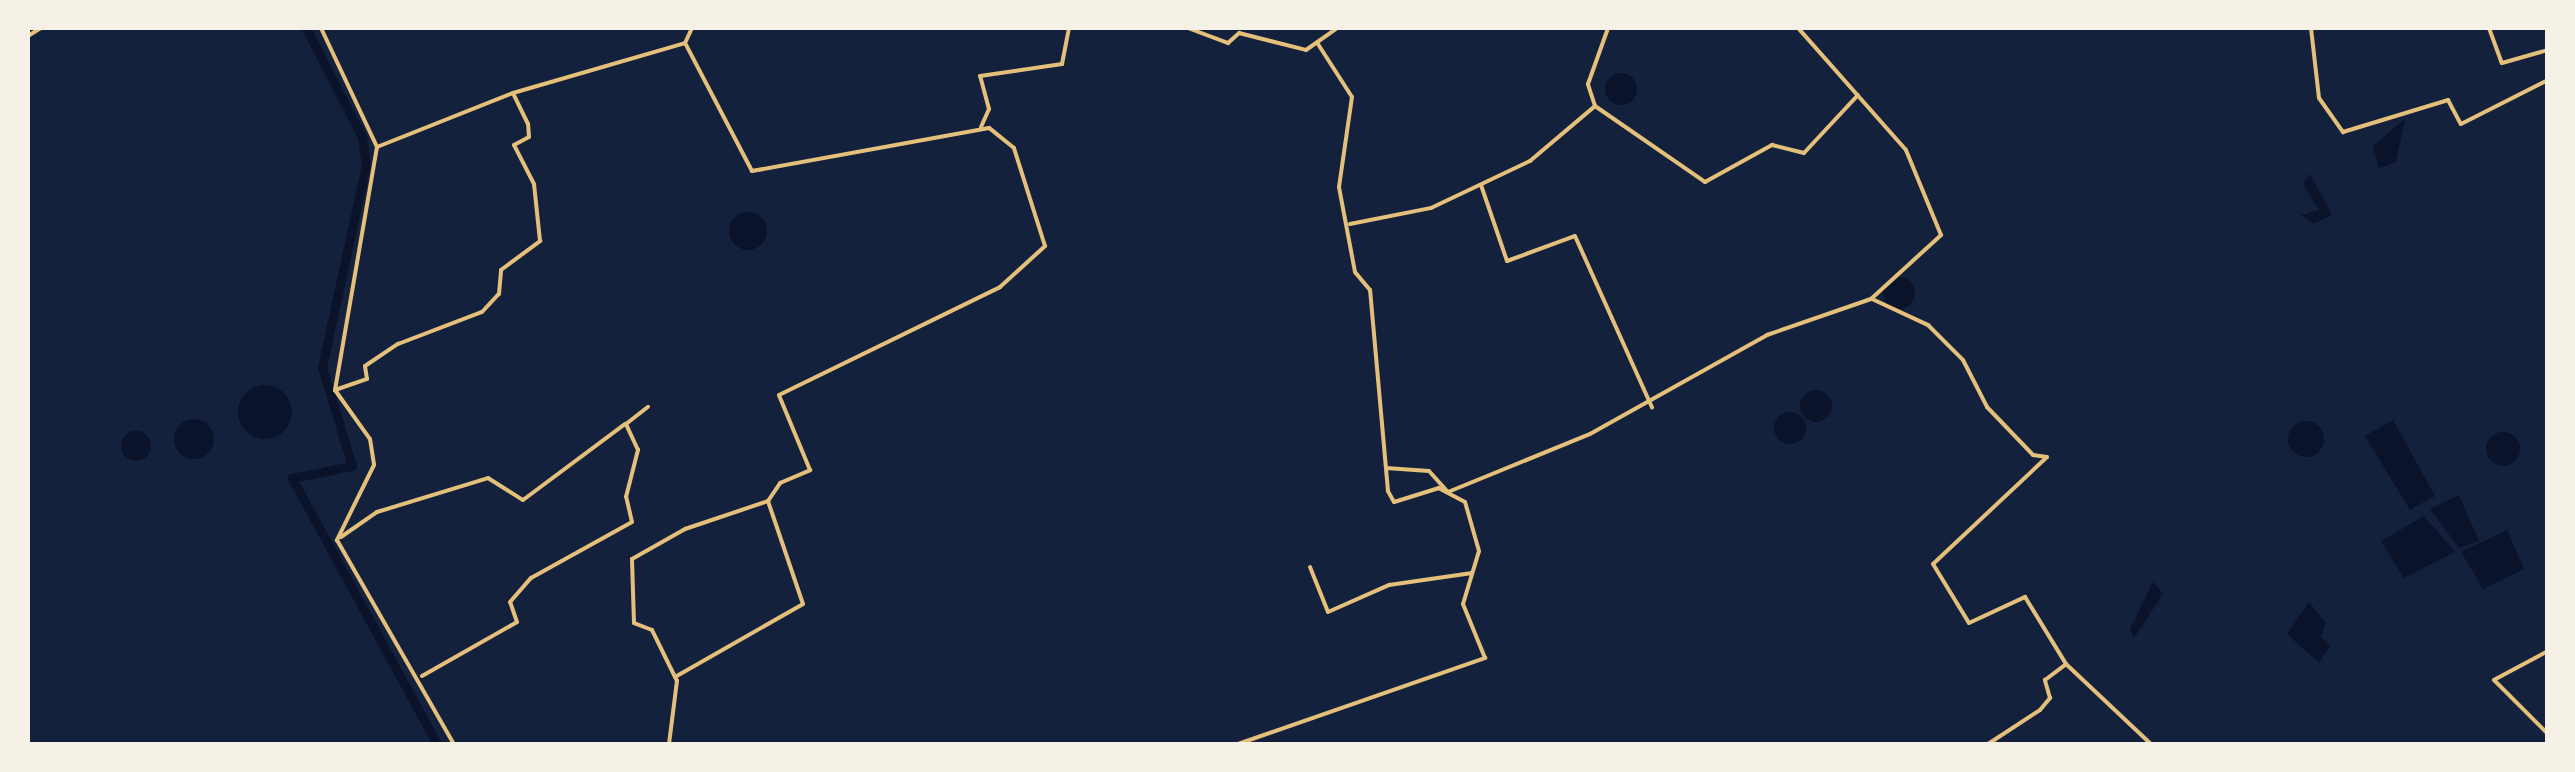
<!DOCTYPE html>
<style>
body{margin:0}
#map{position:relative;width:2575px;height:772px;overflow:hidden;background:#14213d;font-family:Arial,sans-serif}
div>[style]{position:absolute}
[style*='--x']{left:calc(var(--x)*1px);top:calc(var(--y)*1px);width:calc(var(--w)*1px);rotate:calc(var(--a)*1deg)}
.water>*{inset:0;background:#0b132b}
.round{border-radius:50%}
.canal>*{height:9px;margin:-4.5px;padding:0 4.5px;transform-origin:4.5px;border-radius:4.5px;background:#0b132b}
.minor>*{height:4px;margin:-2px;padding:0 2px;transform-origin:2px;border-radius:2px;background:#e5c07b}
span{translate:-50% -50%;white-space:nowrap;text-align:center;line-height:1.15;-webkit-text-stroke:9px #f6f1e7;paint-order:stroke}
.frame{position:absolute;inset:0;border:30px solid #f6f1e7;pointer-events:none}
</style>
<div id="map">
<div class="water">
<div class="round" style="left:1605px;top:73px;width:32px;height:32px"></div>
<div style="clip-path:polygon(2405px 119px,2396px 162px,2379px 168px,2373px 146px)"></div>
<div style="clip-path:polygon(2310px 174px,2332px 215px,2314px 224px,2301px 215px,2319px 210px,2303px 184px)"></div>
<div class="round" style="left:729px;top:212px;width:38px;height:38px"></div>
<div class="round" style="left:1883px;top:277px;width:32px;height:32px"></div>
<div class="round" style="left:238px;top:385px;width:54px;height:54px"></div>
<div class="round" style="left:1800px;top:390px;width:32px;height:32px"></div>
<div class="round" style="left:1774px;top:412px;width:32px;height:32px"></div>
<div class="round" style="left:174px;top:419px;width:40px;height:40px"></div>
<div style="clip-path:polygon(2393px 420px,2435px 496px,2410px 510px,2365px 436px)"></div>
<div class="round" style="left:2288px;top:421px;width:36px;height:36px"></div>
<div class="round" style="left:121px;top:431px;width:30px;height:30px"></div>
<div class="round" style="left:2486px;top:432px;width:34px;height:34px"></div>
<div style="clip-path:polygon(2459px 495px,2479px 541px,2459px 548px,2430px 509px)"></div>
<div style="clip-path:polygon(2424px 516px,2455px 552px,2404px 578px,2381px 541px)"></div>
<div style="clip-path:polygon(2507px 530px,2524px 569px,2483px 589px,2461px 552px)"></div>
<div style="clip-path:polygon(2153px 582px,2163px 594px,2134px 638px,2130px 629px)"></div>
<div style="clip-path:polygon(2309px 602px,2326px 623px,2321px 637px,2330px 646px,2319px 663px,2287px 634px)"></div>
</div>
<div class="canal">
<div style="--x:306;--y:28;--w:123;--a:62.8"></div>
<div style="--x:362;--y:137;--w:27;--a:82"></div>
<div style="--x:366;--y:164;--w:208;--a:102.2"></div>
<div style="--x:322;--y:367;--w:103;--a:73.1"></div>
<div style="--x:352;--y:466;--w:61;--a:168.7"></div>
<div style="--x:292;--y:478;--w:303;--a:61.4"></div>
</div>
<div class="minor">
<div style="--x:321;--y:28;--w:132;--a:64.8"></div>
<div style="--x:377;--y:147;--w:247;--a:99.8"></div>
<div style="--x:335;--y:390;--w:60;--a:54.5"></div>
<div style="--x:370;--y:439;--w:26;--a:81"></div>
<div style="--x:374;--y:465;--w:84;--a:116.3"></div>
<div style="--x:337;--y:540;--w:235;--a:60.2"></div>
<div style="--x:1188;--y:28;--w:43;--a:20.6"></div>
<div style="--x:1228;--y:43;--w:15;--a:-42"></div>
<div style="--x:1239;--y:33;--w:69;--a:14.2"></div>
<div style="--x:1306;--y:50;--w:38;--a:-35"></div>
<div style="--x:2311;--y:28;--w:70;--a:83.5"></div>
<div style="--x:2319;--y:98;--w:42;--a:54.8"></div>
<div style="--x:2343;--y:132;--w:110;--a:-16.9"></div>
<div style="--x:2448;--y:100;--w:27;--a:62"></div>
<div style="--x:2461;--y:124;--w:97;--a:-26.8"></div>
<div style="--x:2489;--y:28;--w:37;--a:70"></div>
<div style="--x:2502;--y:63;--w:48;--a:-15.8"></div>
<div style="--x:28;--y:36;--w:15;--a:-32"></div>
<div style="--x:1595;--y:106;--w:134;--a:34.6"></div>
<div style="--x:1705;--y:182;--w:77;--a:-28.9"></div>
<div style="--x:1772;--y:145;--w:33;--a:14"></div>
<div style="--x:1804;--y:153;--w:79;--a:-47"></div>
<div style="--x:981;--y:127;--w:20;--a:-66"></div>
<div style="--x:989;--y:109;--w:34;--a:-105"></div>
<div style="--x:980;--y:76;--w:83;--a:-8.3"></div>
<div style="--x:1062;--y:64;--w:37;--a:-79"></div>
<div style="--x:377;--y:147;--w:146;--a:-21.7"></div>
<div style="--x:513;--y:93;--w:179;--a:-16.2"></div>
<div style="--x:685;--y:43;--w:17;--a:-65"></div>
<div style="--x:1481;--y:185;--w:80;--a:71.1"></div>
<div style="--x:1507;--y:261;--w:72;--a:-20.2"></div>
<div style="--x:1575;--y:236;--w:188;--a:65.8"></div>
<div style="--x:1350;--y:224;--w:83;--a:-11.2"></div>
<div style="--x:1431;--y:208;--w:110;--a:-25.4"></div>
<div style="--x:1530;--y:161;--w:85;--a:-40.2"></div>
<div style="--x:1595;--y:106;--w:23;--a:-108"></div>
<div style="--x:1588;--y:84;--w:59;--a:-70.3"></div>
<div style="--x:1872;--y:299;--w:62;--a:24.9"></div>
<div style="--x:1928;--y:325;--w:49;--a:45"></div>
<div style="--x:1963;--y:360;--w:53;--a:62.9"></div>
<div style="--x:1987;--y:407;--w:66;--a:46.2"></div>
<div style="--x:2033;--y:455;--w:14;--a:8"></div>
<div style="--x:2047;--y:457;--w:156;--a:136.8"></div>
<div style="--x:1933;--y:564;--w:69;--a:58.6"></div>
<div style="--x:1969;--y:623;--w:62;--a:-24.9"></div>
<div style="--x:2025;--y:597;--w:79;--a:58.5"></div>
<div style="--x:2066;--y:664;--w:117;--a:43.3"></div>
<div style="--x:335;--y:390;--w:34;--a:-19"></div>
<div style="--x:367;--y:379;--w:13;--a:-99"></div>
<div style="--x:365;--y:366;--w:40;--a:-34"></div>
<div style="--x:398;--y:344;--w:90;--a:-20.9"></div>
<div style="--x:482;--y:312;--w:25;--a:-47"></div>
<div style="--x:499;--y:294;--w:24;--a:-85"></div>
<div style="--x:501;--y:270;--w:49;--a:-36.6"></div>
<div style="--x:540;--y:241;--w:57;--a:-96"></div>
<div style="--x:534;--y:184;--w:44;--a:-117.1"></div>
<div style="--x:514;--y:145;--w:17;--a:-28"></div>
<div style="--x:529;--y:137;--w:13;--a:-94"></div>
<div style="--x:528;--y:124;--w:34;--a:-116"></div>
<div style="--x:1386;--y:468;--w:43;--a:4"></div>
<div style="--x:1429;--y:471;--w:28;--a:48"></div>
<div style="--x:1448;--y:492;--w:153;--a:-22.2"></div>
<div style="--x:1590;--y:434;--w:203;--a:-29.2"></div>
<div style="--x:1767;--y:335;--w:110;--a:-19.1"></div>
<div style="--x:1871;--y:299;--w:95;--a:-42.4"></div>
<div style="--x:1941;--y:235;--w:92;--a:-112.4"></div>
<div style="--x:1906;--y:150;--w:163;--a:-131.5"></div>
<div style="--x:341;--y:537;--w:44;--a:-34.8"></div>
<div style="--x:377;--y:512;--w:116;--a:-17"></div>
<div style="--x:488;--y:478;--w:41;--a:32.2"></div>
<div style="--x:523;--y:500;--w:127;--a:-36.7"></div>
<div style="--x:1310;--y:567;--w:48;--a:68.2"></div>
<div style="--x:1328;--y:612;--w:67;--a:-23.9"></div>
<div style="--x:1389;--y:585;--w:84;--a:-8.2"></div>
<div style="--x:2548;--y:651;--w:61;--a:151.8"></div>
<div style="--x:2494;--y:680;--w:76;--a:45"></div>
<div style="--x:422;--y:676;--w:109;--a:-29.6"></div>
<div style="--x:517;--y:622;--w:21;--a:-109"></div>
<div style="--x:510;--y:602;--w:32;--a:-49"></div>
<div style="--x:531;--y:578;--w:115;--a:-29"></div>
<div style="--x:632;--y:522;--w:26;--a:-103"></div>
<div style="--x:626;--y:497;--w:49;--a:-75.7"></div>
<div style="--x:638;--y:450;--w:29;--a:-115"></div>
<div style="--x:626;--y:424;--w:28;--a:-38"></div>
<div style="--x:675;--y:677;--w:147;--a:-29.7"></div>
<div style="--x:803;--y:604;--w:109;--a:-108.8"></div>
<div style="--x:669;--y:744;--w:64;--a:-82.8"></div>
<div style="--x:677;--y:681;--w:57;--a:-116.1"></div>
<div style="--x:652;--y:630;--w:19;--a:-159"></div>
<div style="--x:634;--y:623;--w:64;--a:-91.8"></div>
<div style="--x:632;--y:559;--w:61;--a:-29.5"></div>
<div style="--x:685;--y:529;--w:88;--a:-18.6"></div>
<div style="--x:768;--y:501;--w:22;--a:-56"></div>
<div style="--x:780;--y:483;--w:33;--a:-23"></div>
<div style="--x:810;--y:470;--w:81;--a:-112.5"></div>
<div style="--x:779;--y:395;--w:246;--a:-26"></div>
<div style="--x:1000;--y:287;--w:61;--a:-42.3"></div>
<div style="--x:1045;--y:246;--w:103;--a:-107.6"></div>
<div style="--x:1014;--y:148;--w:32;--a:-141"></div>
<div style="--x:989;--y:128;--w:241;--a:169.7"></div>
<div style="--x:752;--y:171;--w:144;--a:-117.6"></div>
<div style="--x:1168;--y:744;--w:12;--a:0"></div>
<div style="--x:1238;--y:744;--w:262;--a:-19.2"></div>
<div style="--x:1485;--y:658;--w:58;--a:-112.2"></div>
<div style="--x:1463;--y:604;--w:55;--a:-73.2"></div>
<div style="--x:1479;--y:551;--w:51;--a:-105.9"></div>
<div style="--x:1465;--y:502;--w:30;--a:-152"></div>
<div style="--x:1439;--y:488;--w:47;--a:162.7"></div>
<div style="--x:1394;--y:502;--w:13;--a:-119"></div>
<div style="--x:1388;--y:491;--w:202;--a:-95.1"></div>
<div style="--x:1370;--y:290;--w:23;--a:-130"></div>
<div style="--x:1355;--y:272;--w:86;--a:-100.7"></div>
<div style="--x:1339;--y:187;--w:91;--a:-81.8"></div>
<div style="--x:1352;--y:97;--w:63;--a:-122.7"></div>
<div style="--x:1988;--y:744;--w:62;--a:-33.2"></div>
<div style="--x:2040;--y:710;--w:16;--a:-50"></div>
<div style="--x:2050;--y:698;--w:19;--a:-106"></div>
<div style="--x:2045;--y:680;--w:26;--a:-37"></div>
</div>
<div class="frame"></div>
</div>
